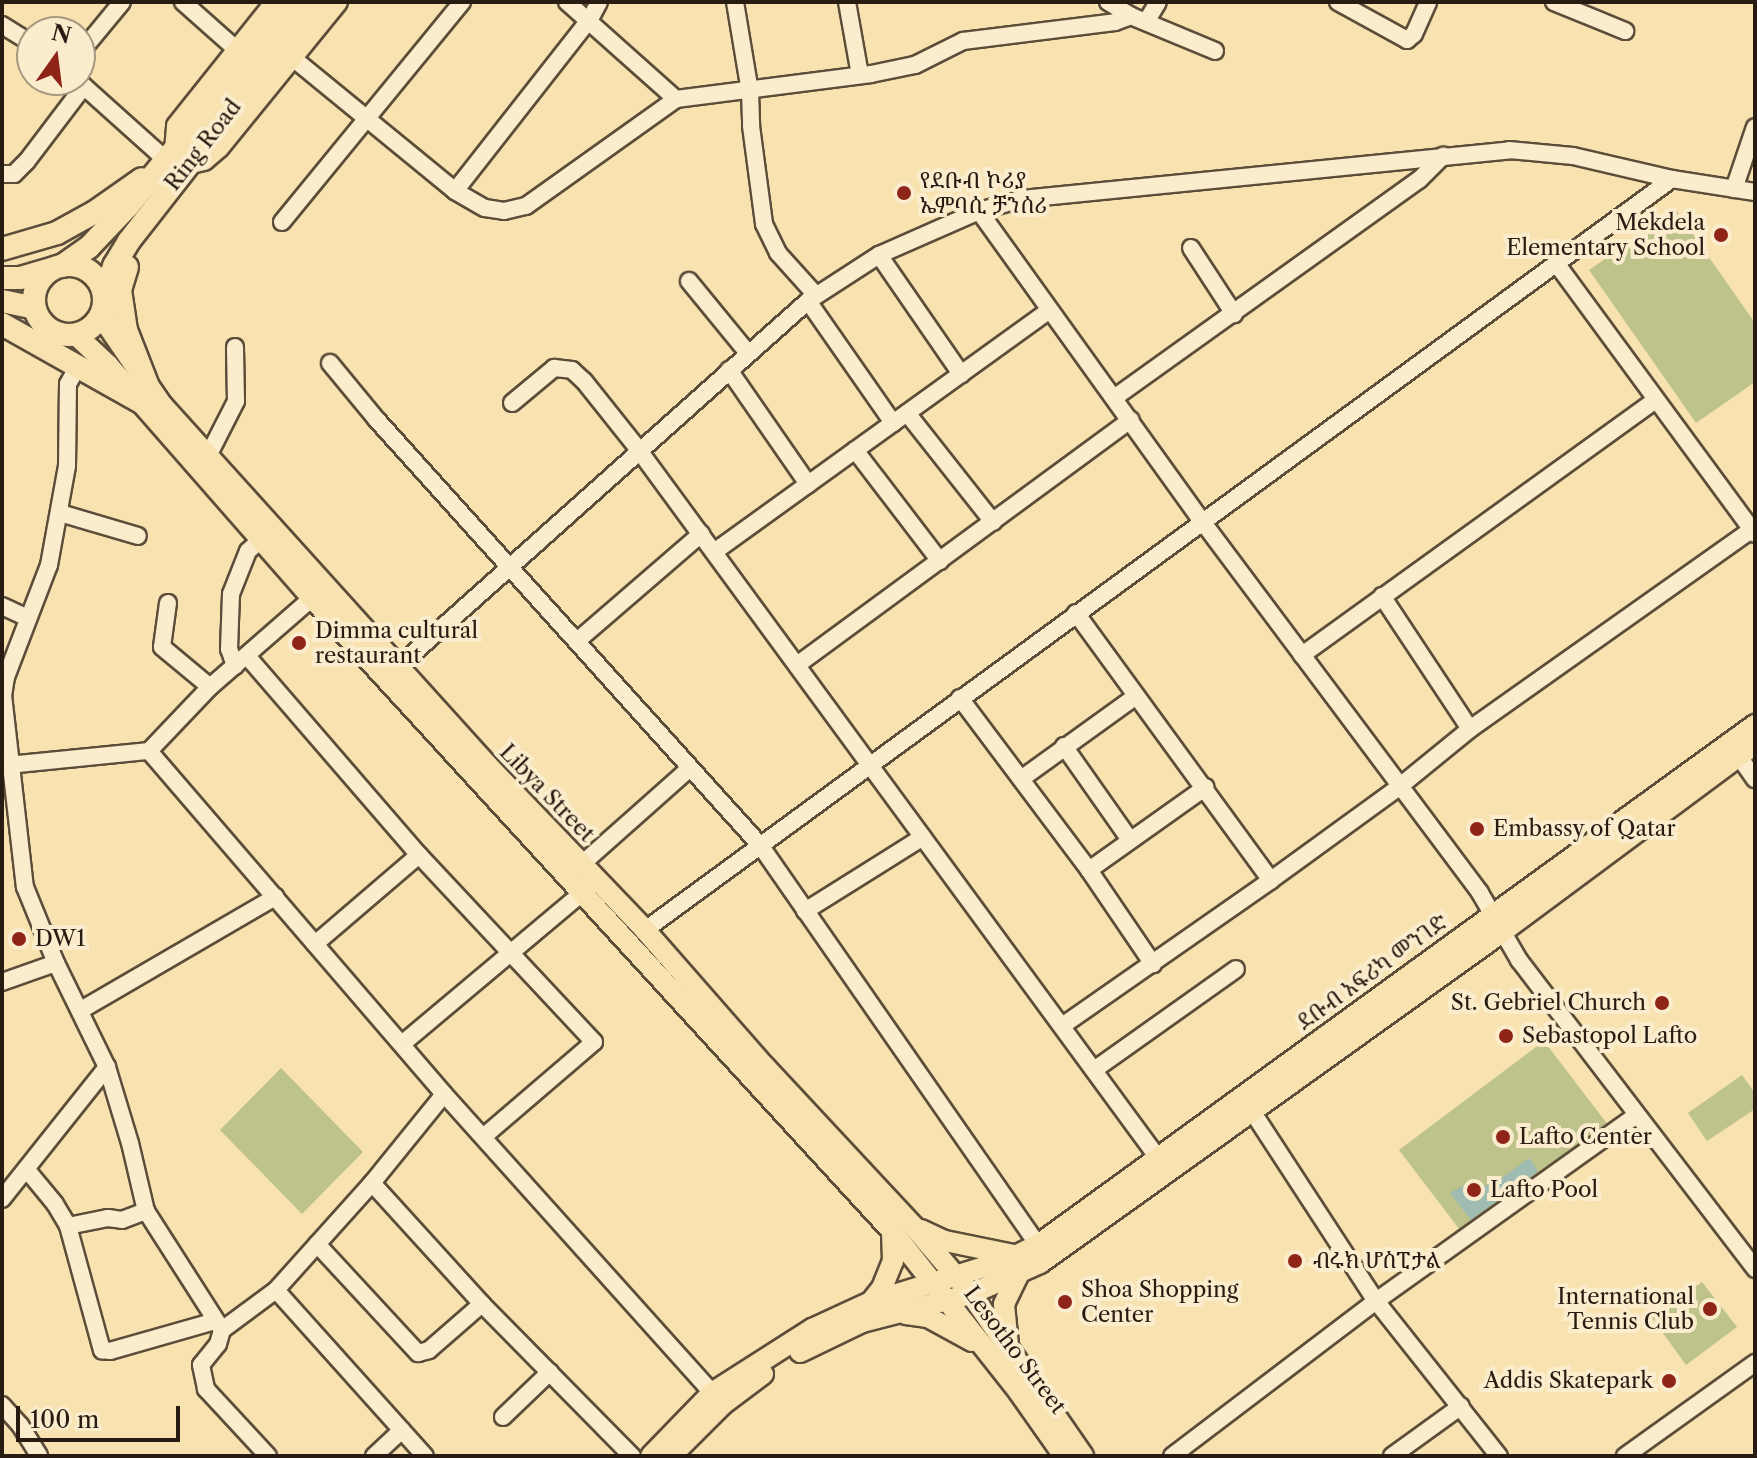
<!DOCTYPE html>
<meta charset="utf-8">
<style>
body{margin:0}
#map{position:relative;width:1757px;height:1458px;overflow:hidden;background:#f7e2b0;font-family:"Libre Caslon Text","Noto Serif Ethiopic",serif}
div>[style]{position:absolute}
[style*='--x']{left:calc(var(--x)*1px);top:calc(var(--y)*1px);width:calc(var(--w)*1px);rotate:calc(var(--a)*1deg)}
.green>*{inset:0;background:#bdc38b}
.water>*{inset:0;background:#9fbcb3}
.roads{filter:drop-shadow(2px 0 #5c4d3a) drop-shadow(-2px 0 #5c4d3a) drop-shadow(0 2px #5c4d3a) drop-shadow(0 -2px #5c4d3a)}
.minor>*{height:16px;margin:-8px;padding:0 8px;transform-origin:8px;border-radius:8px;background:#faeccc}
.major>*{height:20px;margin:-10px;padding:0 10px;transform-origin:10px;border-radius:10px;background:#f7e2b0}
.highway>*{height:22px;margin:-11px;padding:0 11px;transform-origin:11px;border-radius:11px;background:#f7e2b0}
.highway>.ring{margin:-11px;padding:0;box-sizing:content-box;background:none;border:22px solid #f7e2b0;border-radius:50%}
.dots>*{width:22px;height:22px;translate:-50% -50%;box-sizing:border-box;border:4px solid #faeccc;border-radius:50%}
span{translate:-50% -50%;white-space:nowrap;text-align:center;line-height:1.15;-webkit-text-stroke:8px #faeccc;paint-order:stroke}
.street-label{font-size:22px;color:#281b12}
.poi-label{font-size:22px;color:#281b12}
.left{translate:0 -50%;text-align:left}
.right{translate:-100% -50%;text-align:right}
.frame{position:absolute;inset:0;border:4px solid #281b12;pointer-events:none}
.north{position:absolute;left:16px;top:16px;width:80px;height:80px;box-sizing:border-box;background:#faeccc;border:2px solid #a69882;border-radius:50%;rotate:14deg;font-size:22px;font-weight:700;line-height:32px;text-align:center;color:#281b12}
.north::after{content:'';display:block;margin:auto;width:28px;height:36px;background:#8f2418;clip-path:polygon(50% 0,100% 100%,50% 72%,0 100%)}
.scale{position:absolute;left:16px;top:1406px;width:164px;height:36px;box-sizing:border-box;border:4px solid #281b12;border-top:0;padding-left:10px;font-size:24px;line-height:28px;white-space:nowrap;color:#281b12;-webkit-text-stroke:6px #faeccc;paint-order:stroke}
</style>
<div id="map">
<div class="green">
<div style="clip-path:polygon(1676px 210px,1755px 323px,1755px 382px,1696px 423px,1589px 270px)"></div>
<div style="clip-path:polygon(1544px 1041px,1608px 1125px,1463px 1234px,1399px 1150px)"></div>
<div style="clip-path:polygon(281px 1068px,363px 1152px,302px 1214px,220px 1130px)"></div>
<div style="clip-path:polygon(1742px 1075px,1755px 1093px,1755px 1109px,1707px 1141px,1688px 1113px)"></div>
<div style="clip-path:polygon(1702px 1282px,1737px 1327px,1686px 1365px,1652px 1318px)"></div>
</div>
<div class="water">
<div style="clip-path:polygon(1529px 1158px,1538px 1171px,1471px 1220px,1450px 1193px,1468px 1183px,1491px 1186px)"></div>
</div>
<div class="roads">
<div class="minor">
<div style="--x:183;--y:2;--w:71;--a:41.6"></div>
<div style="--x:567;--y:2;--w:146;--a:41.7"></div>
<div style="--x:735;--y:2;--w:91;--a:80.5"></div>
<div style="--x:750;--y:92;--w:34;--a:88"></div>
<div style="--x:751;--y:126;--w:99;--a:82.4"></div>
<div style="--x:764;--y:224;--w:32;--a:64"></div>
<div style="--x:778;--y:253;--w:57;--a:47.9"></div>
<div style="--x:847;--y:2;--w:74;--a:79.9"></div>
<div style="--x:1108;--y:2;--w:27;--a:31"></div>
<div style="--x:1131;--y:16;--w:91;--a:22.6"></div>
<div style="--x:1338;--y:2;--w:79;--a:28.8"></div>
<div style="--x:1407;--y:40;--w:9;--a:-41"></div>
<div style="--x:1414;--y:34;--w:35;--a:-66"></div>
<div style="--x:1554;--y:2;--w:77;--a:22.2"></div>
<div style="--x:1146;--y:22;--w:23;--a:-59"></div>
<div style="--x:2;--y:25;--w:36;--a:32"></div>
<div style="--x:80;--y:53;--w:66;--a:-50.5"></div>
<div style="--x:294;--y:59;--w:208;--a:39.3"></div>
<div style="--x:455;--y:191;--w:34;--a:30"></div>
<div style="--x:485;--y:208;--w:19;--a:9"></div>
<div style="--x:504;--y:211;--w:23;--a:-13"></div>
<div style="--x:526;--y:206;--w:184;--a:-35.5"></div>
<div style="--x:676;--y:99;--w:197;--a:-7.3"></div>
<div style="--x:871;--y:74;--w:45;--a:-11.6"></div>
<div style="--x:915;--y:65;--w:54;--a:-26.6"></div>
<div style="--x:963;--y:41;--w:153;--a:-7.1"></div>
<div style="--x:1115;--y:22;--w:17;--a:-21"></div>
<div style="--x:78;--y:81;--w:118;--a:41.9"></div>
<div style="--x:2;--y:174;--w:12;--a:0"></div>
<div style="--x:14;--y:174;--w:18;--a:-45"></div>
<div style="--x:27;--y:161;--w:94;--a:-52.8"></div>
<div style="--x:1734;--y:189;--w:65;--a:-71.3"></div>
<div style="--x:455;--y:191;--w:219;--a:-51.9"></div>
<div style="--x:590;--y:19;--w:19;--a:-62"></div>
<div style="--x:979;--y:211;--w:382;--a:54.3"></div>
<div style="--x:1202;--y:521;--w:464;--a:53.2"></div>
<div style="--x:1480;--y:893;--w:78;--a:59.8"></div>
<div style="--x:1519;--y:960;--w:389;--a:52.6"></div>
<div style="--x:282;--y:222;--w:284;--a:-50.7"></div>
<div style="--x:1191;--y:248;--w:79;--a:56.9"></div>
<div style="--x:879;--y:255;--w:145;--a:55.4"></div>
<div style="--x:1556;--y:263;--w:336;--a:53.7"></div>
<div style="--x:689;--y:281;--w:93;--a:50.7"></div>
<div style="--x:808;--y:301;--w:149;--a:55.1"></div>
<div style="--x:330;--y:363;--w:74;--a:50.5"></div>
<div style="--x:377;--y:420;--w:572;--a:47.98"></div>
<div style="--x:760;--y:845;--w:487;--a:55.2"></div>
<div style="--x:78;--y:366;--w:21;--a:119"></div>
<div style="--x:68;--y:384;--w:82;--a:90.7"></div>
<div style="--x:67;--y:466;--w:101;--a:100.3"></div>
<div style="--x:49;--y:565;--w:120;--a:111"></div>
<div style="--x:6;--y:677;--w:18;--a:99"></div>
<div style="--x:3;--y:695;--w:193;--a:83.5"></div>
<div style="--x:25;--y:887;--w:82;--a:67.8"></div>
<div style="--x:56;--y:963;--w:116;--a:63.9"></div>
<div style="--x:107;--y:1067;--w:79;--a:73.2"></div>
<div style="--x:130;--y:1143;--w:70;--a:76.8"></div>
<div style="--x:146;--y:1211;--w:141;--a:57.4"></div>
<div style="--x:222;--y:1330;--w:15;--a:106"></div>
<div style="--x:218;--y:1344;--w:27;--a:129"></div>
<div style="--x:201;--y:1365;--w:25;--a:78"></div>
<div style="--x:206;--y:1389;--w:91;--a:47.2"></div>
<div style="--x:729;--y:370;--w:139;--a:55.3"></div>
<div style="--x:1114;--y:398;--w:376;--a:-35.6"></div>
<div style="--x:1420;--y:179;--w:33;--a:-45"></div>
<div style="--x:512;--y:403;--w:55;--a:-39.8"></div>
<div style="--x:554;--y:368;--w:18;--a:6"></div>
<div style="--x:572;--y:370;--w:16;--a:43"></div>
<div style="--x:584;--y:381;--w:87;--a:51.5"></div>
<div style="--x:638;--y:449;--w:889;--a:53.74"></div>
<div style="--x:907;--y:413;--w:139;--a:51.7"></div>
<div style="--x:855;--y:450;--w:140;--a:52.6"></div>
<div style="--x:208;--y:456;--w:62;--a:-63"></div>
<div style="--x:236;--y:401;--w:54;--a:-91.1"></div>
<div style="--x:60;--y:513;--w:81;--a:16.4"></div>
<div style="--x:714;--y:552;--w:413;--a:-35.8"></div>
<div style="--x:1382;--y:596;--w:159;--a:56.5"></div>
<div style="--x:168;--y:603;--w:44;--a:97.8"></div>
<div style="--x:162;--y:647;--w:62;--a:39.8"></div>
<div style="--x:2;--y:606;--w:29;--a:25"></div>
<div style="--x:1076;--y:613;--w:331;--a:53.9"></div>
<div style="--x:577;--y:641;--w:164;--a:-40.8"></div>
<div style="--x:1302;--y:655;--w:436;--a:-35.8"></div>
<div style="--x:247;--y:656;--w:263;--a:49.2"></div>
<div style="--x:419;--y:855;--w:256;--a:46.9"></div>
<div style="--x:594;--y:1042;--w:146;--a:139.4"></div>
<div style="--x:797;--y:665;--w:414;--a:-36.3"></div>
<div style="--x:235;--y:666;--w:18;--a:-109"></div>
<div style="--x:229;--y:649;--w:55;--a:-87.9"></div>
<div style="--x:231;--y:594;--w:46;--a:-68.4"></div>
<div style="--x:248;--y:551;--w:20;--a:-41"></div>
<div style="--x:399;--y:666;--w:548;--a:-41.75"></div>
<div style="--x:808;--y:301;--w:85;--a:-32.9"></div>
<div style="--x:879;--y:255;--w:109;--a:-23.7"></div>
<div style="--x:979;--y:211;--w:45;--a:-15.6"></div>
<div style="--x:1022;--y:199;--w:489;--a:-5.7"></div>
<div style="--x:1509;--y:150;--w:64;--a:5.4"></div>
<div style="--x:1573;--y:156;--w:102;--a:13.1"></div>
<div style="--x:1672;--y:179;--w:84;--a:8.9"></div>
<div style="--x:960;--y:698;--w:215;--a:53.1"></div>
<div style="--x:1089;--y:870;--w:114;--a:55.8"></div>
<div style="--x:1064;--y:746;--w:115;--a:54.9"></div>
<div style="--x:1733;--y:748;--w:38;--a:55"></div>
<div style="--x:149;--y:751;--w:452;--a:49.3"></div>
<div style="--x:444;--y:1094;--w:402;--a:48.1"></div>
<div style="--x:8;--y:765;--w:142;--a:-5.7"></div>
<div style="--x:149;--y:751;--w:88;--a:-46.4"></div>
<div style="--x:210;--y:687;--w:147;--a:-41.1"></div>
<div style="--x:1021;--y:779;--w:142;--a:-35.8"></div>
<div style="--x:582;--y:864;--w:144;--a:-41.6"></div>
<div style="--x:1089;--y:870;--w:143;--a:-35.4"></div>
<div style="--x:805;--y:911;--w:139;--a:-32.1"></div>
<div style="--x:645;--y:930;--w:1272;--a:-36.18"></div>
<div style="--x:315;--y:944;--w:137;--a:-40.6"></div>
<div style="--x:2;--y:982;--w:57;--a:-19.4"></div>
<div style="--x:81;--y:1010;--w:225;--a:-30.2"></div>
<div style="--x:1062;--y:1026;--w:255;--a:-34.9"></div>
<div style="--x:1271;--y:880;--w:158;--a:-36"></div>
<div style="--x:1399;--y:787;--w:92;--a:-39.2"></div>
<div style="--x:1470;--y:729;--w:346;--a:-35.3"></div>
<div style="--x:402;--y:1044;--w:246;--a:-40"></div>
<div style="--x:1094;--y:1070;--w:174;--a:-35.4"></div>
<div style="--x:1252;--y:1111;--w:227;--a:56.9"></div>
<div style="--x:1376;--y:1301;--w:198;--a:51.6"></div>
<div style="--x:27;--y:1170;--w:44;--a:50.5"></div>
<div style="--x:55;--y:1204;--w:26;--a:59"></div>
<div style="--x:68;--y:1226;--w:129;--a:74.7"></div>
<div style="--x:102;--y:1350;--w:8;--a:7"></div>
<div style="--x:110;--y:1351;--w:109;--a:-15.9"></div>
<div style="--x:372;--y:1183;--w:164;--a:47.7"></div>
<div style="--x:482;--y:1304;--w:214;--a:45.4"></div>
<div style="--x:2;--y:1199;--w:169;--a:-51.5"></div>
<div style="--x:68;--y:1226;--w:41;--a:-11.3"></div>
<div style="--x:108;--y:1218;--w:14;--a:8"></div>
<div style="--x:122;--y:1220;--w:26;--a:-21"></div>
<div style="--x:317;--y:1244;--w:149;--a:47.2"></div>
<div style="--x:418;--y:1353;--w:11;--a:-15"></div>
<div style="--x:429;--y:1350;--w:70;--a:-41"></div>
<div style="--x:276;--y:1290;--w:223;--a:48.1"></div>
<div style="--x:222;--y:1330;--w:67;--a:-36.5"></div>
<div style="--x:276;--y:1290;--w:144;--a:-48.1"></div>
<div style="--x:372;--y:1183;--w:114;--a:-51"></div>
<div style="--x:2;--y:1405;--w:27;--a:48"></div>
<div style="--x:20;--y:1425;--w:36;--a:58"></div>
<div style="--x:503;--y:1417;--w:65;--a:-43.8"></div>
<div style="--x:374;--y:1456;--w:38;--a:-43"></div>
<div style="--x:1172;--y:1456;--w:256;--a:-37.2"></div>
<div style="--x:1376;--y:1301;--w:320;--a:-35.5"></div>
<div style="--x:1392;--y:1456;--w:85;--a:-35.9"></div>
<div style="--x:1625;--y:1456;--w:160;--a:-35.6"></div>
</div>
<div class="major">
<div style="--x:175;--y:150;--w:24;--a:-85"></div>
<div style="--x:177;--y:126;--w:159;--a:-51.4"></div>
<div style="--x:191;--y:163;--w:13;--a:-13"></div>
<div style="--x:204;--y:160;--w:20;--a:-41"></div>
<div style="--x:219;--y:147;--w:187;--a:-50.9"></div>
<div style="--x:101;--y:316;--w:108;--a:55.6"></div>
<div style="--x:162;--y:405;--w:486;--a:47.9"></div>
<div style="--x:488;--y:766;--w:227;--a:46.2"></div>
<div style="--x:645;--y:930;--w:182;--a:48.8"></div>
<div style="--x:765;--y:1067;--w:219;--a:47"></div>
<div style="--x:914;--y:1227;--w:88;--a:49.6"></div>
<div style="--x:971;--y:1294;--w:197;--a:55.3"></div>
<div style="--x:76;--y:335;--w:44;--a:43.2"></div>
<div style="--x:108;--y:365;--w:310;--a:48.8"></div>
<div style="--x:312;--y:598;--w:859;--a:47.5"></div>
<div style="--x:892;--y:1231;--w:205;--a:51.7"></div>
<div style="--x:1019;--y:1392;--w:78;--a:54.9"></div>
<div style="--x:921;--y:1230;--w:26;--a:25"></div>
<div style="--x:945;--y:1241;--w:69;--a:11.6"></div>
<div style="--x:871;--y:1302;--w:18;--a:-52"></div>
<div style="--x:882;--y:1288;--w:29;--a:-68"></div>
<div style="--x:893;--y:1261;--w:30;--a:-92"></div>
<div style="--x:906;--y:1314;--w:22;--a:8"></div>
<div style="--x:928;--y:1317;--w:50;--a:28.6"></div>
<div style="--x:1008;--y:1345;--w:41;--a:-95.6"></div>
<div style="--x:1004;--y:1304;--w:34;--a:-64"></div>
<div style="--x:800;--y:1352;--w:69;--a:-25.8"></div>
<div style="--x:862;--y:1322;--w:113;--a:-14.4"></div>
<div style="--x:971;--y:1294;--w:76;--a:-24.2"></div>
<div style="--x:1040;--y:1263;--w:568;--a:-35.62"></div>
<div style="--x:1502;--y:932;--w:315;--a:-36.6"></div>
<div style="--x:651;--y:1456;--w:88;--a:-45.9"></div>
<div style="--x:712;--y:1393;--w:119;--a:-32.6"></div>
<div style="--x:812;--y:1329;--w:65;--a:-24.6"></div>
<div style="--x:871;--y:1302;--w:142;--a:-17.2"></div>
<div style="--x:1007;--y:1260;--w:34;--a:-26"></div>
<div style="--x:1038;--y:1245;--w:886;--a:-35.95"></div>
<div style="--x:671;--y:1456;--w:74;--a:-45"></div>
<div style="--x:723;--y:1404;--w:50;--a:-36.9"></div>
</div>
<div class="highway">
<div style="--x:2;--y:249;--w:57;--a:-16.2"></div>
<div style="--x:57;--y:233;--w:43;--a:-28.9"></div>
<div style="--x:95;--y:212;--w:57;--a:-35.1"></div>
<div class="ring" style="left:34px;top:265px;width:48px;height:48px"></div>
<div style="--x:62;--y:266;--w:33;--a:-35"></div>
<div style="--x:89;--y:247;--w:57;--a:-46.4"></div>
<div style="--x:128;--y:206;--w:264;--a:-50.5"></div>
<div style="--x:127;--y:267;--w:24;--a:107"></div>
<div style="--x:120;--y:290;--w:40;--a:81.5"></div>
<div style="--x:126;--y:330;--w:58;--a:68.7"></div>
<div style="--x:2;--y:278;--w:18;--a:0"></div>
<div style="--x:20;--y:278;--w:33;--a:-16"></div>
<div style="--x:104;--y:297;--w:33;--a:-72"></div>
<div style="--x:114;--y:266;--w:29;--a:-59"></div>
<div style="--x:129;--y:241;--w:303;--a:-52"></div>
<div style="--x:2;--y:301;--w:33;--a:12"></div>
<div style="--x:2;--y:324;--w:159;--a:29.3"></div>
</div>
</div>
<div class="dots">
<div style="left:904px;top:193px;background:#8f2418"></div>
<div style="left:1721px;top:235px;background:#8f2418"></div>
<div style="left:299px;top:643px;background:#8f2418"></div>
<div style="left:1477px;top:829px;background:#8f2418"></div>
<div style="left:19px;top:939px;background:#8f2418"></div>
<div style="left:1662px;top:1003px;background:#8f2418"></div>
<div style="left:1506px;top:1036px;background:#8f2418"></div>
<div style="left:1503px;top:1137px;background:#8f2418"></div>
<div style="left:1474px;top:1190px;background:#8f2418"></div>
<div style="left:1295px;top:1261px;background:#8f2418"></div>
<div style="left:1065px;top:1302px;background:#8f2418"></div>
<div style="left:1710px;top:1309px;background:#8f2418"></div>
<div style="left:1669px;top:1381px;background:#8f2418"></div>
</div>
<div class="street-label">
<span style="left:203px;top:145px;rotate:-52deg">Ring Road</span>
<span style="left:547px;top:793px;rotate:46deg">Libya Street</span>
<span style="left:1372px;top:972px;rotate:-36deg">ደቡብ አፍሪካ መንገድ</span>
<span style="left:1015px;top:1350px;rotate:53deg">Lesotho Street</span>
</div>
<div class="poi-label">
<span class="left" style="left:920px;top:193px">የደቡብ ኮሪያ<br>ኤምባሲ ቻንሰሪ</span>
<span class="right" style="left:1705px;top:235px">Mekdela<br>Elementary School</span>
<span class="left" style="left:315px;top:643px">Dimma cultural<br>restaurant</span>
<span class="left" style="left:1493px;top:829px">Embassy of Qatar</span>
<span class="left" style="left:35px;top:939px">DW1</span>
<span class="right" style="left:1646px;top:1003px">St. Gebriel Church</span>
<span class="left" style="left:1522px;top:1036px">Sebastopol Lafto</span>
<span class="left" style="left:1519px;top:1137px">Lafto Center</span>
<span class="left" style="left:1490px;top:1190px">Lafto Pool</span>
<span class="left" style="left:1313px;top:1261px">ብሩክ ሆስፒታል</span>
<span class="left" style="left:1081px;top:1302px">Shoa Shopping<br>Center</span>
<span class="right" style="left:1694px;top:1309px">International<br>Tennis Club</span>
<span class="right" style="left:1653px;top:1381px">Addis Skatepark</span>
</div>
<div class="frame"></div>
<div class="north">N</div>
<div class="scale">100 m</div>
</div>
